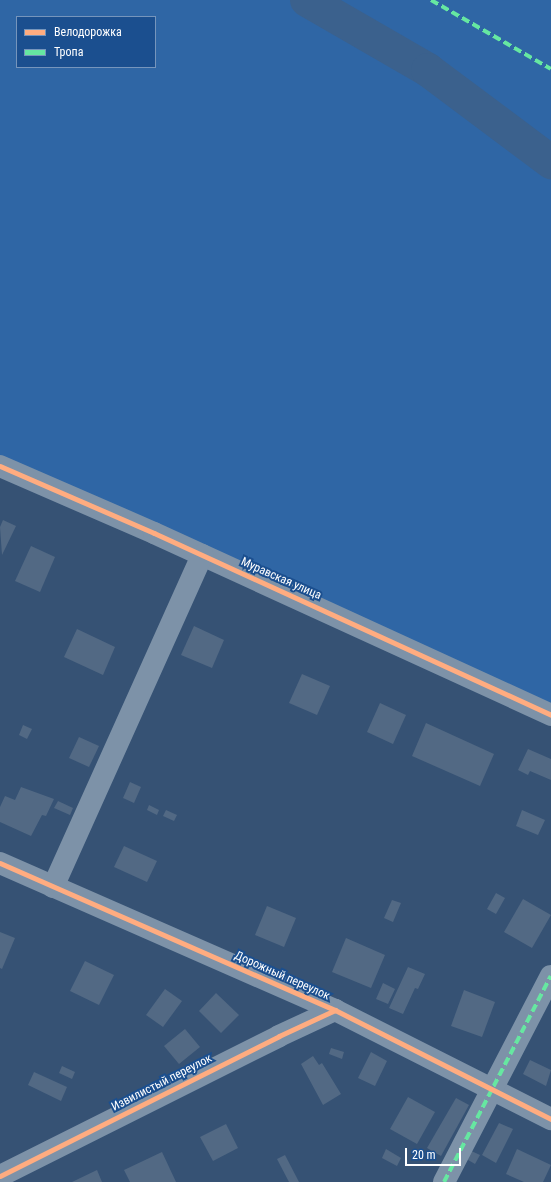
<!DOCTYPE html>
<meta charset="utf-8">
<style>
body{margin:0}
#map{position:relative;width:551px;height:1182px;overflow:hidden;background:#365274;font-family:"Roboto Condensed",sans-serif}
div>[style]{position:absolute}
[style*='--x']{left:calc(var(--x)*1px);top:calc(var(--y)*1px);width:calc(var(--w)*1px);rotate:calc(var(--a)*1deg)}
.green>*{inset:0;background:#2f66a5}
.river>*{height:34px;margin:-17px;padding:0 17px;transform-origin:17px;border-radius:17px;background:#3b618d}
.building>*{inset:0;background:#526984}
.minor>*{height:22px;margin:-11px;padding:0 11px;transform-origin:11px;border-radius:11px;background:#7d92a8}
.quiet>*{height:4px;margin-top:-2px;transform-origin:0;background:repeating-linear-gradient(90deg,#66e7a1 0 8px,transparent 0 12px)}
.cycleway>*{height:5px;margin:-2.5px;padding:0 2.5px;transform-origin:2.5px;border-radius:2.5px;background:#ffac80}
span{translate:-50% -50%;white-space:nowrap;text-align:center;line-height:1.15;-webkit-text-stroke:4px #1b4f8f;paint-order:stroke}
.street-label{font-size:12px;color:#fff}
.legend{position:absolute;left:16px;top:16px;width:140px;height:52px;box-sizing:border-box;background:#1b4f8f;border:1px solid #7695bc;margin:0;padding:5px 7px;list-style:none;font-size:12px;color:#fff}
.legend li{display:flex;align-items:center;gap:8px;height:20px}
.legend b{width:20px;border:1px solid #7695bc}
.scale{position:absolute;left:405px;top:1148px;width:56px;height:18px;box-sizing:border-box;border:2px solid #fff;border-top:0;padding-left:5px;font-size:12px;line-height:14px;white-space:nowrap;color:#fff;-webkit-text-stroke:3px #1b4f8f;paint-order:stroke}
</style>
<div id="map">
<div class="green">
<div style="clip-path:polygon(evenodd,0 0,551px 0,551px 711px,0 458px,0 0,17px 17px,155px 17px,155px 67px,17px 67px,17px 17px)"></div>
</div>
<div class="river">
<div style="--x:307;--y:0;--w:140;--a:30"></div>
<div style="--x:428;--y:70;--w:154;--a:36.8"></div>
</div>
<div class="building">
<div style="clip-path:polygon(3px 520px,16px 526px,2px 555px,0 527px)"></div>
<div style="clip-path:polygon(31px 546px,55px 557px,40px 592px,15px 581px)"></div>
<div style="clip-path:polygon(194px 626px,224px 640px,212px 668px,181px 655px)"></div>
<div style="clip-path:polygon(77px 629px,115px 647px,103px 675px,64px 657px)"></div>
<div style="clip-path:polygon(302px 674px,330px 686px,317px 715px,289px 703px)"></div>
<div style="clip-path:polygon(380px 703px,406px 715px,393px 744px,367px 732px)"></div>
<div style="clip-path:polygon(426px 723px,494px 754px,480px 786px,412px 756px)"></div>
<div style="clip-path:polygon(23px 725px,32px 729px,27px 739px,19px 735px)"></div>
<div style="clip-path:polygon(79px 737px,99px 746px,89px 767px,69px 758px)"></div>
<div style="clip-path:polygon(528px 749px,551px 759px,551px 780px,530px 771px,528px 775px,518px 770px)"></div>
<div style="clip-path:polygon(130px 782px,141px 787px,134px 803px,123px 798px)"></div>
<div style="clip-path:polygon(21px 787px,54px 799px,46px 816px,42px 815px,31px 836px,0 822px,0 807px,5px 796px,15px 800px)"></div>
<div style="clip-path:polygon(58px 801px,73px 808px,70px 815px,54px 808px)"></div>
<div style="clip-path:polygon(149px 805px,159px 810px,157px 815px,147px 810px)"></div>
<div style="clip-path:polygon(166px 810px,177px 815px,174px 821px,163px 816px)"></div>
<div style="clip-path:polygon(522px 810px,545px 820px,538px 835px,516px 826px)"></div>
<div style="clip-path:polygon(124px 846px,157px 861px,147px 882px,114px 867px)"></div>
<div style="clip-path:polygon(496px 893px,505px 898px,496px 914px,487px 909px)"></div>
<div style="clip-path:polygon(523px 899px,551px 915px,532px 948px,504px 932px)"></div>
<div style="clip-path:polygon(392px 900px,401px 903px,393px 922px,384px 918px)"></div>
<div style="clip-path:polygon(267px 906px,296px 918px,284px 947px,255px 935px)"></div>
<div style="clip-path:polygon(0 932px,15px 938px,2px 969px,0 968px)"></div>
<div style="clip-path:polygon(346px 938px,385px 955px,371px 988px,332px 972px)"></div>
<div style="clip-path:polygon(85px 961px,114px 975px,99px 1005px,70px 991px)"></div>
<div style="clip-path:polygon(408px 967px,425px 974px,418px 989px,415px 988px,403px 1014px,389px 1008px)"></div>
<div style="clip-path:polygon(383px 983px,395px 989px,388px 1004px,376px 999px)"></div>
<div style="clip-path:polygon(165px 989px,182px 1001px,163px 1027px,146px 1015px)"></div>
<div style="clip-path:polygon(464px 990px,495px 1002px,482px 1037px,451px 1026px)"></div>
<div style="clip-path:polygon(216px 993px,239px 1015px,221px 1033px,199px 1011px)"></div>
<div style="clip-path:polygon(185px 1029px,200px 1047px,179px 1064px,164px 1046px)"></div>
<div style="clip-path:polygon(331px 1048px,344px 1052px,342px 1059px,329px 1054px)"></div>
<div style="clip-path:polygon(371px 1052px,387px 1061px,375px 1086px,358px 1078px)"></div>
<div style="clip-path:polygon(313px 1056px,319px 1065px,322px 1063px,341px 1094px,323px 1105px,301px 1064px)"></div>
<div style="clip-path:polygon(530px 1060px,551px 1070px,546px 1086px,523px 1074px)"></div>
<div style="clip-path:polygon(62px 1066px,75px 1072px,72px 1079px,59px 1073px)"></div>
<div style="clip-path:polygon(34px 1072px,67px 1087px,61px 1101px,28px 1085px)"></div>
<div style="clip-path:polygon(408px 1097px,435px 1112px,417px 1144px,390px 1129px)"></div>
<div style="clip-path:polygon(456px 1098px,469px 1105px,441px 1156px,427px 1148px)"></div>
<div style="clip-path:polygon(499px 1123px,513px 1129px,496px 1163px,482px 1155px)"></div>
<div style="clip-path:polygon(226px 1124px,238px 1148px,213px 1161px,200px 1137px)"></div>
<div style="clip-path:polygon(386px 1149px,401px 1158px,397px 1166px,382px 1158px)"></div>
<div style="clip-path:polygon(467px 1149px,480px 1155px,475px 1164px,463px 1157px)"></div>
<div style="clip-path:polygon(517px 1149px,551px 1165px,543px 1182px,524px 1182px,506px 1174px)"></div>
<div style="clip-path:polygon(162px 1152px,176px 1182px,130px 1182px,124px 1170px)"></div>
<div style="clip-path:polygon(285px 1155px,299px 1182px,289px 1182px,277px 1159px)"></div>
<div style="clip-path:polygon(97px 1170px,102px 1182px,72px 1182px)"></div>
</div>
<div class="minor">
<div style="--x:0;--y:466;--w:168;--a:23.5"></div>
<div style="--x:154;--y:533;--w:437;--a:24.6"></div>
<div style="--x:0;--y:863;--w:366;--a:23.7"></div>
<div style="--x:335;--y:1010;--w:242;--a:26.8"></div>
<div style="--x:53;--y:887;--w:364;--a:-65.8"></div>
<div style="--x:0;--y:1176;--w:312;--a:-26.6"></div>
<div style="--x:279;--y:1036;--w:62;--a:-24.9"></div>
<div style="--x:444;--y:1182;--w:232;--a:-62.6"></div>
</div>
<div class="quiet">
<div style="--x:431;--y:0;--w:138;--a:29.9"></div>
<div style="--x:444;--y:1182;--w:232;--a:-62.6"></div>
</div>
<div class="cycleway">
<div style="--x:0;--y:466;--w:168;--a:23.5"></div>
<div style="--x:154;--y:533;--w:437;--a:24.6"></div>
<div style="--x:0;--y:863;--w:366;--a:23.7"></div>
<div style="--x:335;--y:1010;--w:242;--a:26.8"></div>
<div style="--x:0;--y:1176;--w:312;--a:-26.6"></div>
<div style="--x:279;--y:1036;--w:62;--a:-24.9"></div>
</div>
<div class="street-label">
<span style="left:281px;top:579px;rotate:24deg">Муравская улица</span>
<span style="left:282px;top:976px;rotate:24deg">Дорожный переулок</span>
<span style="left:162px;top:1083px;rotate:-27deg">Извилистый переулок</span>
</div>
<ul class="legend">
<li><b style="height:5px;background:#ffac80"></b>Велодорожка</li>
<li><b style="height:5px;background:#66e7a1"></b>Тропа</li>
</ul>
<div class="scale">20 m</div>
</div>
